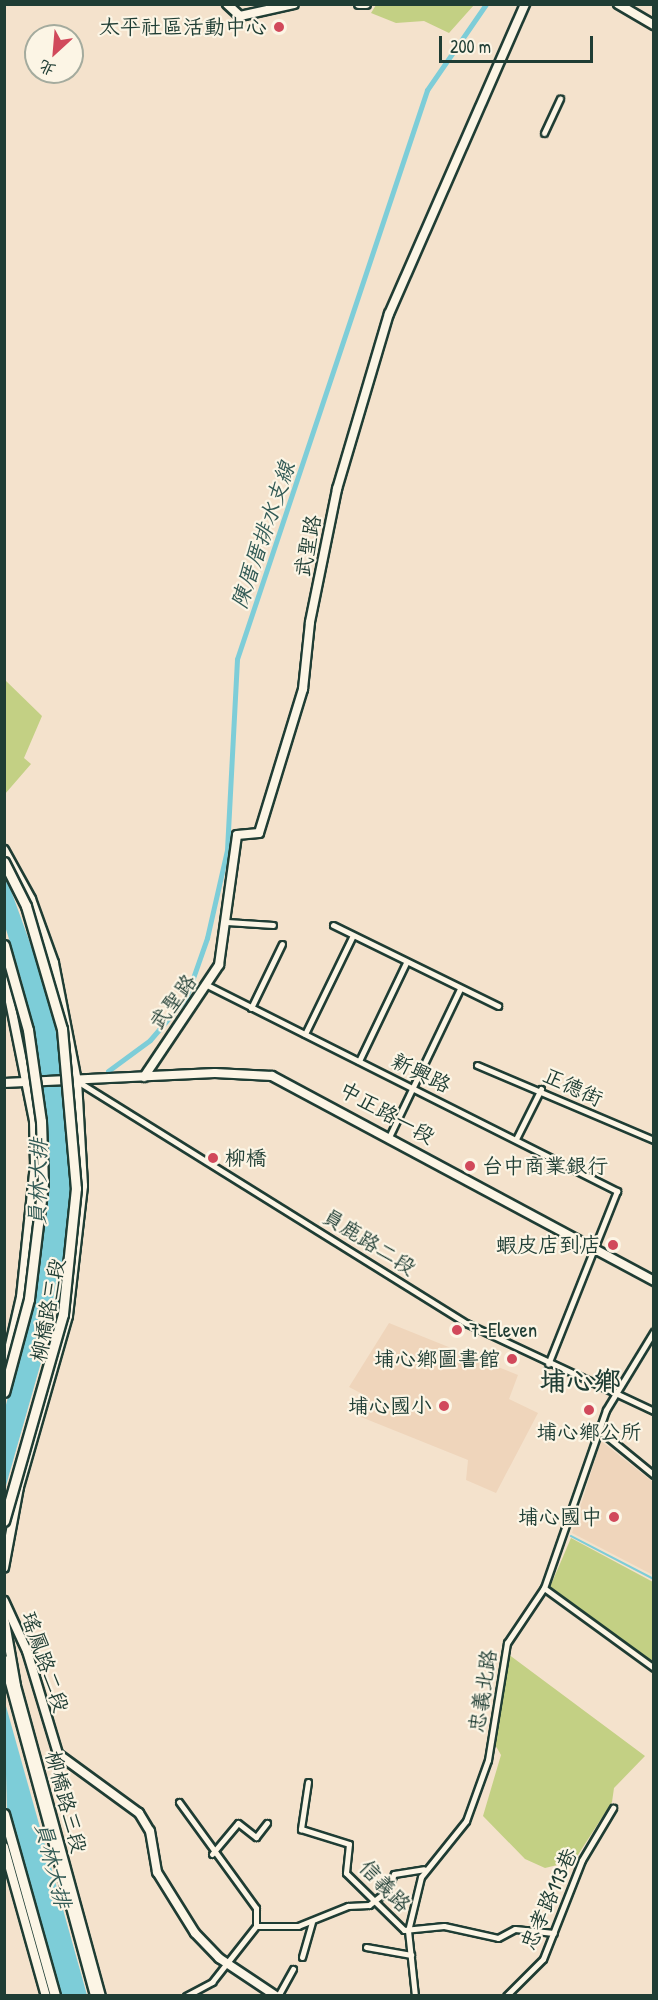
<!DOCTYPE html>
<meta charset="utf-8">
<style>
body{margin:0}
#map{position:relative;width:658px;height:2000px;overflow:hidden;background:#f4e2cc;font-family:"Patrick Hand","LXGW WenKai TC",sans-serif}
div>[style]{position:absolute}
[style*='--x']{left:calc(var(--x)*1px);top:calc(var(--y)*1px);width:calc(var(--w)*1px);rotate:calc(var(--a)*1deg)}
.built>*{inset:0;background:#efd5bb}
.green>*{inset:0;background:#c3d084}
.water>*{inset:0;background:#7dcdd8}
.stream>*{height:1.5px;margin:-0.75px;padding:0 0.75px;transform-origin:0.75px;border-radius:0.75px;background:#7dcdd8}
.canal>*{height:5px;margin:-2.5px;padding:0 2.5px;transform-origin:2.5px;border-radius:2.5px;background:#7dcdd8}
.roads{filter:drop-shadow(2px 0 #1f3d34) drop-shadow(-2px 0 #1f3d34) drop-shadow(0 2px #1f3d34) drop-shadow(0 -2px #1f3d34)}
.street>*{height:5px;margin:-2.5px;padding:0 2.5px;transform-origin:2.5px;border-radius:2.5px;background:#fcf5e5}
.secondary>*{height:8px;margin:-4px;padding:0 4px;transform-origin:4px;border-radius:4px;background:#fcf5e5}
.highway>*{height:9px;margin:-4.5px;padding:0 4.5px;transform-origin:4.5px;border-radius:4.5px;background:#fcf5e5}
.bridges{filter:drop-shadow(2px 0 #1f3d34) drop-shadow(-2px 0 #1f3d34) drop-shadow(0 2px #1f3d34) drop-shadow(0 -2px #1f3d34)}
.highway-bridge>*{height:9px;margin:-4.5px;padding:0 4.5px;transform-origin:4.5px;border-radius:4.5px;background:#fcf5e5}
.dots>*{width:16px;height:16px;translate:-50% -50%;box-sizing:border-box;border:3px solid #fcf5e5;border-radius:50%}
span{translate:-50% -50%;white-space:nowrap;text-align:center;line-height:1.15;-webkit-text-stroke:4.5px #fcf5e5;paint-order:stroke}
.poi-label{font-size:21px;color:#1f3d34}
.right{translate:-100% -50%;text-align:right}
.left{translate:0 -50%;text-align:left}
.street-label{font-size:21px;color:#1f3d34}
.water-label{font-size:22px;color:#325a55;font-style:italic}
.district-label{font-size:27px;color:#1f3d34;font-weight:700}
.frame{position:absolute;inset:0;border:6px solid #1f3d34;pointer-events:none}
.north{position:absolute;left:24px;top:24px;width:60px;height:60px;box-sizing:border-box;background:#fcf5e5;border:2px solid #a4ab9e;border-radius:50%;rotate:206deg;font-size:16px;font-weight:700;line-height:24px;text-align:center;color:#1f3d34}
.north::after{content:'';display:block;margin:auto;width:21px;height:27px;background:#d1495b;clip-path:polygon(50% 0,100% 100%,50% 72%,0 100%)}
.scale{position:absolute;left:439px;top:36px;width:154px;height:27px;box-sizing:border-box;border:3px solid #1f3d34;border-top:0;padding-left:8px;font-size:18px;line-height:21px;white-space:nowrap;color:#1f3d34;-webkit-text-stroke:4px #fcf5e5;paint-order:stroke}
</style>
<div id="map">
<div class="built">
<div style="clip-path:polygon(389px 1323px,518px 1375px,509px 1399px,538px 1413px,496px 1493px,466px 1480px,468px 1460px,361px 1417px,368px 1397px,349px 1387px)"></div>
<div style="clip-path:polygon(601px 1441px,653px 1482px,653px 1575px,572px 1533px)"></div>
</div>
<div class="green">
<div style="clip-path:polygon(376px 5px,376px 4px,474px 5px,449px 33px,424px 21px,396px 23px,371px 13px)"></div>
<div style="clip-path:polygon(4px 679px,42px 716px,24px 758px,31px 764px,5px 794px)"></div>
<div style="clip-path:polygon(571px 1538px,653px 1582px,653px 1665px,550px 1587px)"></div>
<div style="clip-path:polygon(508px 1654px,645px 1756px,614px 1788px,612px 1802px,574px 1861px,545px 1868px,525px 1859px,483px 1816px,501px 1755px,494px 1743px)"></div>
</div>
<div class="water">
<div style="clip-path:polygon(5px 874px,50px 998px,65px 1084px,73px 1190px,63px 1285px,5px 1489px,5px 1409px,41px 1262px,46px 1110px,22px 982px,5px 926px)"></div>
<div style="clip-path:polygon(4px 1699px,87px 1995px,59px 1995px,7px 1811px)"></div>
</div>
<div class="stream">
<div style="--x:571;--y:1536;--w:93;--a:27.4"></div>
</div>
<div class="canal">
<div style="--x:108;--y:1071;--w:52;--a:-36.4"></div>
<div style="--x:150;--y:1040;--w:55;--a:-49.4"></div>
<div style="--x:186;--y:998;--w:64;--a:-70.7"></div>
<div style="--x:207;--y:938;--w:90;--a:-77.2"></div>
<div style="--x:227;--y:850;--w:191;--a:-87"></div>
<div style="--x:237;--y:659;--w:600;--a:-71.53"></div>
<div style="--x:427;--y:90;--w:104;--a:-55.5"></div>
</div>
<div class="roads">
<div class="street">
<div style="--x:544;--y:133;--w:38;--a:-65"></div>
<div style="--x:227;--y:922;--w:46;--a:3.7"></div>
<div style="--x:333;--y:925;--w:184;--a:26.1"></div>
<div style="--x:209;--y:986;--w:457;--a:26.7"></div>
<div style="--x:617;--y:1191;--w:186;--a:111.7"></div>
<div style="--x:251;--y:1008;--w:71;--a:-64.2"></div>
<div style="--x:305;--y:1034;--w:108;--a:-64.1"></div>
<div style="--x:359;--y:1061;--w:109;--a:-64.4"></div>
<div style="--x:477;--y:1065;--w:192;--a:23"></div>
<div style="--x:77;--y:1081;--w:458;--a:31.9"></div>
<div style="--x:466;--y:1323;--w:208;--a:25.1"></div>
<div style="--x:390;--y:1135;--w:162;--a:-64.4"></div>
<div style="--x:516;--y:1139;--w:56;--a:-63.4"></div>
<div style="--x:599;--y:1430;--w:71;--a:39.3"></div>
<div style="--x:544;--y:1588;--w:136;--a:36"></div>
<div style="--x:308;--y:1782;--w:48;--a:98.5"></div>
<div style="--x:301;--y:1829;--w:50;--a:17.4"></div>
<div style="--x:349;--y:1844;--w:29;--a:96"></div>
<div style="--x:346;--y:1873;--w:81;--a:44.5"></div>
<div style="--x:404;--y:1930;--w:40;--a:-5.7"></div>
<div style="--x:444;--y:1926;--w:55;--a:12.5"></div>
<div style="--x:498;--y:1938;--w:19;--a:-28"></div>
<div style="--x:515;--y:1929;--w:39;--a:6"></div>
<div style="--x:179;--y:1802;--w:131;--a:54"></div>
<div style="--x:256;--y:1908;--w:18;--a:90"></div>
<div style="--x:212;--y:1854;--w:40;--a:-50"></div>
<div style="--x:238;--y:1823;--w:23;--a:38"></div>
<div style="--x:256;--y:1837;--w:18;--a:-52"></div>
<div style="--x:366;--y:1947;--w:46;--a:10.1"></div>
<div style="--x:302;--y:1957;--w:36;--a:-74"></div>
<div style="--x:186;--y:1996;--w:30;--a:-28"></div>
<div style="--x:212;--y:1982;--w:71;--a:-51.8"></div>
<div style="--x:256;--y:1926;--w:42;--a:0"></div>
<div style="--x:298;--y:1926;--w:54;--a:-21.8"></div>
<div style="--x:348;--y:1906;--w:21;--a:-3"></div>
<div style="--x:369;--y:1905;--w:23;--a:-38"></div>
<div style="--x:387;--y:1891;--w:18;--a:-68"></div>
<div style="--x:394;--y:1874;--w:30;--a:-9"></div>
<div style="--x:278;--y:1996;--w:31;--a:-61"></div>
<div style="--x:415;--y:1996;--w:65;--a:-96.1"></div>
<div style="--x:408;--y:1931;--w:56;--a:-76.5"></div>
<div style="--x:421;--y:1877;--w:72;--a:-51.2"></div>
<div style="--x:466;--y:1821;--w:65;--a:-70.2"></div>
<div style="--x:488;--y:1760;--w:119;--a:-80.8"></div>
<div style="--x:507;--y:1643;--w:66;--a:-56.1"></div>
<div style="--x:544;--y:1588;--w:188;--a:-70.8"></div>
<div style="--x:606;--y:1410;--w:92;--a:-58.7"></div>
<div style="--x:506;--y:1996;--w:52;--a:-45"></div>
<div style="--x:543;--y:1959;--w:106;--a:-68.5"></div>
<div style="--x:582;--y:1860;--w:61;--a:-59.2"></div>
</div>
<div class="secondary">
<div style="--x:227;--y:4;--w:18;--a:43"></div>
<div style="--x:240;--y:16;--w:55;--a:-12.5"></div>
<div style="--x:359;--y:4;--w:7;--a:0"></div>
<div style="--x:618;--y:4;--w:42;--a:30.3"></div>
<div style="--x:4;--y:850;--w:56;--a:61.1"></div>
<div style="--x:31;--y:899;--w:68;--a:70.2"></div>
<div style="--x:54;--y:963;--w:120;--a:79"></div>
<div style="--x:77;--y:1081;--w:105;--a:86.7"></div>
<div style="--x:83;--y:1186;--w:131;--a:96.6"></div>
<div style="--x:68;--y:1316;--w:178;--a:106"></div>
<div style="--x:19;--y:1487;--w:82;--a:100.5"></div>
<div style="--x:4;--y:972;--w:152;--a:78.6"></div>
<div style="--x:34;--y:1121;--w:43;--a:88.7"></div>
<div style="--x:35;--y:1164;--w:134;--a:96"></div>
<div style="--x:21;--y:1297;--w:76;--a:102.9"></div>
<div style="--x:144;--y:1077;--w:135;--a:-56.2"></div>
<div style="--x:219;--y:965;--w:131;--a:-82.1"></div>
<div style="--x:237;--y:835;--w:22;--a:-5"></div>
<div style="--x:259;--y:833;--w:151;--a:-73"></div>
<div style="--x:303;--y:689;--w:67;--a:-84"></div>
<div style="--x:310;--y:622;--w:136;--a:-78.5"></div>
<div style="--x:337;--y:489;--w:183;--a:-73.5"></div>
<div style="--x:389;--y:314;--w:339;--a:-66.3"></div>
<div style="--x:4;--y:1083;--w:211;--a:-2.7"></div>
<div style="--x:215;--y:1073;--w:57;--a:3"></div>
<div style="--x:272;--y:1076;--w:434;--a:28.2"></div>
<div style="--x:4;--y:1601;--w:55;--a:65.3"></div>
<div style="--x:27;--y:1651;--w:108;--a:73.2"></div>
<div style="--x:58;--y:1754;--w:100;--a:36.1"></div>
<div style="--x:139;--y:1813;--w:21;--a:59"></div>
<div style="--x:150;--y:1831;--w:42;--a:80.3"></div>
<div style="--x:157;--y:1872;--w:72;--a:58.1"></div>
<div style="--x:195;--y:1933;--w:35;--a:46"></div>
<div style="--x:219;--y:1958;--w:69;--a:33.7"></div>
<div style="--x:4;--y:1617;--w:70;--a:80.1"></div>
<div style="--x:16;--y:1686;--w:321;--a:74.7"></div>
<div style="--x:4;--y:1847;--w:155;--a:74.3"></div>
</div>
<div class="highway">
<div style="--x:4;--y:1660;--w:348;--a:74.8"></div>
<div style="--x:4;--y:1814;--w:189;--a:74.3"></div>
</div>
</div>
<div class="bridges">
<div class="highway-bridge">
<div style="--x:4;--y:862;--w:49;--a:63.4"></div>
<div style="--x:26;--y:906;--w:128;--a:73.7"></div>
<div style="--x:62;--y:1029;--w:160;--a:85"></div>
<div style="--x:76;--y:1188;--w:127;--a:95.9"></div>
<div style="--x:63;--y:1314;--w:215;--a:105.9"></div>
<div style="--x:4;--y:945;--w:88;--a:74.2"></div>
<div style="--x:28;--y:1030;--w:92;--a:81.9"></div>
<div style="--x:41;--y:1121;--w:62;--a:88.2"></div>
<div style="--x:43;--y:1183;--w:117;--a:96.9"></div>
<div style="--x:29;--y:1299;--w:96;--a:105"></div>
</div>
</div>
<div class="dots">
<div style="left:279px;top:27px;background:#d1495b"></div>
<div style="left:213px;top:1158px;background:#d1495b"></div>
<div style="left:470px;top:1166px;background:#d1495b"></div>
<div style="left:613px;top:1245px;background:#d1495b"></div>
<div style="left:457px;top:1330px;background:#d1495b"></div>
<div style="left:512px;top:1359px;background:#d1495b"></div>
<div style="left:444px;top:1406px;background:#d1495b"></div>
<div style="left:589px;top:1410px;background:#d1495b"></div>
<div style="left:614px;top:1517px;background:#d1495b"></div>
</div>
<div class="poi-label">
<span class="right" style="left:267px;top:27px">太平社區活動中心</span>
<span class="left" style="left:225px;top:1158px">柳橋</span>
<span class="left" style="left:482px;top:1166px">台中商業銀行</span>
<span class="right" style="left:601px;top:1245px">蝦皮店到店</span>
<span class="left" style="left:469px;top:1330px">7-Eleven</span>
<span class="right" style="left:500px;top:1359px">埔心鄉圖書館</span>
<span class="right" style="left:432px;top:1406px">埔心國小</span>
<span style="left:589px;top:1432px">埔心鄉公所</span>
<span class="right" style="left:602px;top:1517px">埔心國中</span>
</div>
<div class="street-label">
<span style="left:308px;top:546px;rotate:-79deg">武聖路</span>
<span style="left:173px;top:1002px;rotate:-53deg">武聖路</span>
<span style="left:421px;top:1073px;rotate:26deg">新興路</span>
<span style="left:573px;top:1087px;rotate:25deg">正德街</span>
<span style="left:387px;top:1113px;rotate:29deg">中正路一段</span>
<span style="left:369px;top:1242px;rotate:32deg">員鹿路二段</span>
<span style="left:48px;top:1310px;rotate:-79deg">柳橋路三段</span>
<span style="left:45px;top:1662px;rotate:71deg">瑤鳳路二段</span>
<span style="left:483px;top:1691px;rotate:-81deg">忠義北路</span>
<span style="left:66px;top:1802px;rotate:75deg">柳橋路三段</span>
<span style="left:385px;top:1886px;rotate:46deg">信義路</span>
<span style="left:549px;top:1899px;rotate:-66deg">忠孝路113巷</span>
</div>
<div class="water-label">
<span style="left:263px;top:535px;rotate:-71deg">陳厝厝排水支線</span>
<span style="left:38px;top:1182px;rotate:-89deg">員林大排</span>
<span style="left:53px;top:1865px;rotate:76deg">員林大排</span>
</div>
<div class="district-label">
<span style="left:580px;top:1381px">埔心鄉</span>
</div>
<div class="frame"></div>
<div class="north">北</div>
<div class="scale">200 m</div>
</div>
